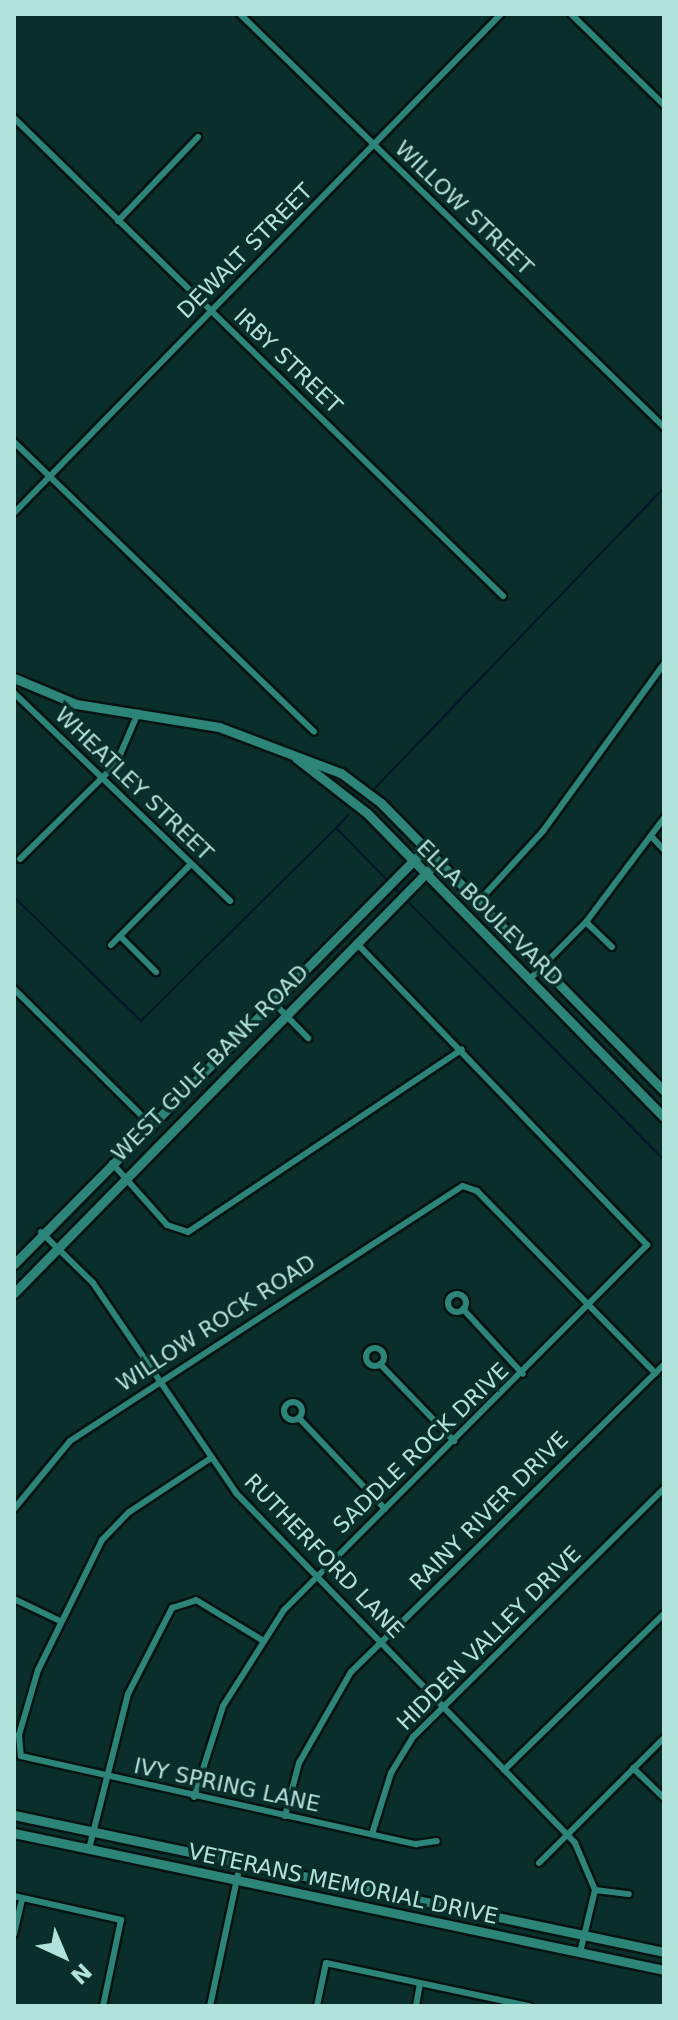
<!DOCTYPE html>
<style>
body{margin:0}
#map{position:relative;width:678px;height:2020px;overflow:hidden;background:#0a2e2a;font-family:"DejaVu Sans",sans-serif}
div>[style]{position:absolute}
[style*='--x']{left:calc(var(--x)*1px);top:calc(var(--y)*1px);width:calc(var(--w)*1px);rotate:calc(var(--a)*1deg)}
.stream>*{height:2px;margin:-1px;padding:0 1px;transform-origin:1px;border-radius:1px;background:#011627}
.roads{filter:drop-shadow(2px 0 #061311) drop-shadow(-2px 0 #061311) drop-shadow(0 2px #061311) drop-shadow(0 -2px #061311)}
.minor>*{height:6px;margin:-3px;padding:0 3px;transform-origin:3px;border-radius:3px;background:#2d8478}
.minor>.ring{margin:-3px;padding:0;box-sizing:content-box;background:none;border:6px solid #2d8478;border-radius:50%}
.secondary>*{height:9px;margin:-4.5px;padding:0 4.5px;transform-origin:4.5px;border-radius:4.5px;background:#2d8478}
span{translate:-50% -50%;white-space:nowrap;text-align:center;line-height:1.15;-webkit-text-stroke:7px #0a2e2a;paint-order:stroke}
.street-label{font-size:22px;color:#b2e3da}
.frame{position:absolute;inset:0;border:16px solid #b2e3da;pointer-events:none}
.north{position:absolute;left:24px;top:1916px;width:80px;height:80px;-webkit-text-stroke:6px #0a2e2a;paint-order:stroke;rotate:136deg;font-size:22px;font-weight:700;line-height:32px;text-align:center;color:#b2e3da}
.north::after{content:'';display:block;margin:auto;width:28px;height:36px;background:#b2e3da;clip-path:polygon(50% 0,100% 100%,50% 72%,0 100%)}
</style>
<div id="map">
<div class="stream">
<div style="--x:375;--y:788;--w:417;--a:-46.1"></div>
<div style="--x:336;--y:828;--w:18;--a:-47"></div>
<div style="--x:392;--y:886;--w:13;--a:42"></div>
<div style="--x:14;--y:897;--w:177;--a:44.3"></div>
<div style="--x:141;--y:1021;--w:274;--a:-44.7"></div>
<div style="--x:336;--y:828;--w:74;--a:45.5"></div>
<div style="--x:406;--y:900;--w:366;--a:45.2"></div>
</div>
<div class="roads">
<div class="minor">
<div style="--x:240;--y:14;--w:592;--a:44.25"></div>
<div style="--x:571;--y:14;--w:130;--a:44.4"></div>
<div style="--x:14;--y:118;--w:684;--a:44.35"></div>
<div style="--x:118;--y:221;--w:116;--a:-46.4"></div>
<div style="--x:14;--y:442;--w:417;--a:44"></div>
<div style="--x:14;--y:513;--w:697;--a:-45.7"></div>
<div style="--x:14;--y:693;--w:300;--a:43.9"></div>
<div style="--x:652;--y:837;--w:18;--a:47"></div>
<div style="--x:20;--y:859;--w:135;--a:-44.7"></div>
<div style="--x:116;--y:764;--w:56;--a:-66.7"></div>
<div style="--x:478;--y:902;--w:96;--a:-47.5"></div>
<div style="--x:543;--y:831;--w:206;--a:-54.1"></div>
<div style="--x:586;--y:922;--w:36;--a:44"></div>
<div style="--x:120;--y:936;--w:51;--a:45"></div>
<div style="--x:111;--y:945;--w:114;--a:-45.4"></div>
<div style="--x:530;--y:979;--w:80;--a:-45.5"></div>
<div style="--x:586;--y:922;--w:130;--a:-53.1"></div>
<div style="--x:14;--y:989;--w:190;--a:44.8"></div>
<div style="--x:272;--y:1001;--w:52;--a:45.8"></div>
<div style="--x:112;--y:1163;--w:83;--a:48.4"></div>
<div style="--x:167;--y:1225;--w:22;--a:18"></div>
<div style="--x:188;--y:1232;--w:329;--a:-33.7"></div>
<div style="--x:41;--y:1232;--w:73;--a:44.4"></div>
<div style="--x:93;--y:1283;--w:254;--a:55.7"></div>
<div style="--x:236;--y:1493;--w:487;--a:45.9"></div>
<div style="--x:575;--y:1843;--w:51;--a:66.9"></div>
<div style="--x:595;--y:1890;--w:65;--a:103.4"></div>
<div class="ring" style="left:448px;top:1294px;width:12px;height:12px"></div>
<div style="--x:463;--y:1309;--w:88;--a:47.3"></div>
<div class="ring" style="left:366px;top:1348px;width:12px;height:12px"></div>
<div style="--x:380;--y:1364;--w:107;--a:46.1"></div>
<div class="ring" style="left:284px;top:1402px;width:12px;height:12px"></div>
<div style="--x:299;--y:1418;--w:125;--a:46.6"></div>
<div style="--x:211;--y:1458;--w:98;--a:146.6"></div>
<div style="--x:129;--y:1512;--w:39;--a:134"></div>
<div style="--x:102;--y:1540;--w:145;--a:116.2"></div>
<div style="--x:38;--y:1670;--w:68;--a:106.3"></div>
<div style="--x:19;--y:1735;--w:21;--a:85"></div>
<div style="--x:21;--y:1756;--w:405;--a:12.6"></div>
<div style="--x:416;--y:1844;--w:21;--a:-8"></div>
<div style="--x:14;--y:1509;--w:88;--a:-50.5"></div>
<div style="--x:70;--y:1441;--w:468;--a:-33"></div>
<div style="--x:463;--y:1186;--w:15;--a:20"></div>
<div style="--x:477;--y:1191;--w:255;--a:45.6"></div>
<div style="--x:14;--y:1599;--w:49;--a:25.5"></div>
<div style="--x:633;--y:1768;--w:43;--a:44.1"></div>
<div style="--x:504;--y:1770;--w:223;--a:-44.3"></div>
<div style="--x:194;--y:1797;--w:96;--a:-72.3"></div>
<div style="--x:223;--y:1706;--w:114;--a:-57.6"></div>
<div style="--x:284;--y:1610;--w:515;--a:-45.16"></div>
<div style="--x:647;--y:1245;--w:419;--a:-133.9"></div>
<div style="--x:285;--y:1816;--w:55;--a:-75.2"></div>
<div style="--x:299;--y:1763;--w:105;--a:-60.3"></div>
<div style="--x:351;--y:1672;--w:439;--a:-44.5"></div>
<div style="--x:372;--y:1834;--w:64;--a:-72.7"></div>
<div style="--x:391;--y:1773;--w:42;--a:-58.6"></div>
<div style="--x:413;--y:1737;--w:353;--a:-44.7"></div>
<div style="--x:89;--y:1849;--w:160;--a:-75.9"></div>
<div style="--x:128;--y:1694;--w:97;--a:-62.9"></div>
<div style="--x:172;--y:1608;--w:25;--a:-18"></div>
<div style="--x:196;--y:1600;--w:77;--a:31.2"></div>
<div style="--x:539;--y:1863;--w:177;--a:-45"></div>
<div style="--x:595;--y:1890;--w:34;--a:7"></div>
<div style="--x:14;--y:1896;--w:110;--a:12.6"></div>
<div style="--x:121;--y:1920;--w:88;--a:101.8"></div>
<div style="--x:14;--y:1934;--w:37;--a:-77"></div>
<div style="--x:210;--y:2006;--w:144;--a:-78"></div>
<div style="--x:317;--y:2006;--w:44;--a:-78.2"></div>
<div style="--x:326;--y:1963;--w:208;--a:12"></div>
<div style="--x:416;--y:2006;--w:23;--a:-80"></div>
</div>
<div class="secondary">
<div style="--x:14;--y:678;--w:67;--a:22.8"></div>
<div style="--x:76;--y:704;--w:145;--a:9.1"></div>
<div style="--x:219;--y:727;--w:130;--a:20.7"></div>
<div style="--x:341;--y:773;--w:50;--a:36.9"></div>
<div style="--x:381;--y:803;--w:404;--a:45.5"></div>
<div style="--x:296;--y:758;--w:90;--a:37.8"></div>
<div style="--x:367;--y:813;--w:425;--a:45.7"></div>
<div style="--x:14;--y:1264;--w:584;--a:-45.28"></div>
<div style="--x:14;--y:1293;--w:604;--a:-45.54"></div>
<div style="--x:14;--y:1815;--w:664;--a:11.9"></div>
<div style="--x:14;--y:1833;--w:664;--a:11.9"></div>
</div>
</div>
<div class="street-label">
<span style="left:464px;top:208px;rotate:44deg">WILLOW STREET</span>
<span style="left:245px;top:251px;rotate:-45deg">DEWALT STREET</span>
<span style="left:288px;top:361px;rotate:44deg">IRBY STREET</span>
<span style="left:134px;top:784px;rotate:44deg">WHEATLEY STREET</span>
<span style="left:490px;top:913px;rotate:45deg">ELLA BOULEVARD</span>
<span style="left:210px;top:1063px;rotate:-45deg">WEST GULF BANK ROAD</span>
<span style="left:216px;top:1323px;rotate:-33deg">WILLOW ROCK ROAD</span>
<span style="left:421px;top:1448px;rotate:-44deg">SADDLE ROCK DRIVE</span>
<span style="left:489px;top:1511px;rotate:-45deg">RAINY RIVER DRIVE</span>
<span style="left:324px;top:1556px;rotate:46deg">RUTHERFORD LANE</span>
<span style="left:489px;top:1638px;rotate:-45deg">HIDDEN VALLEY DRIVE</span>
<span style="left:227px;top:1785px;rotate:12deg">IVY SPRING LANE</span>
<span style="left:343px;top:1884px;rotate:12deg">VETERANS MEMORIAL DRIVE</span>
</div>
<div class="frame"></div>
<div class="north">N</div>
</div>
